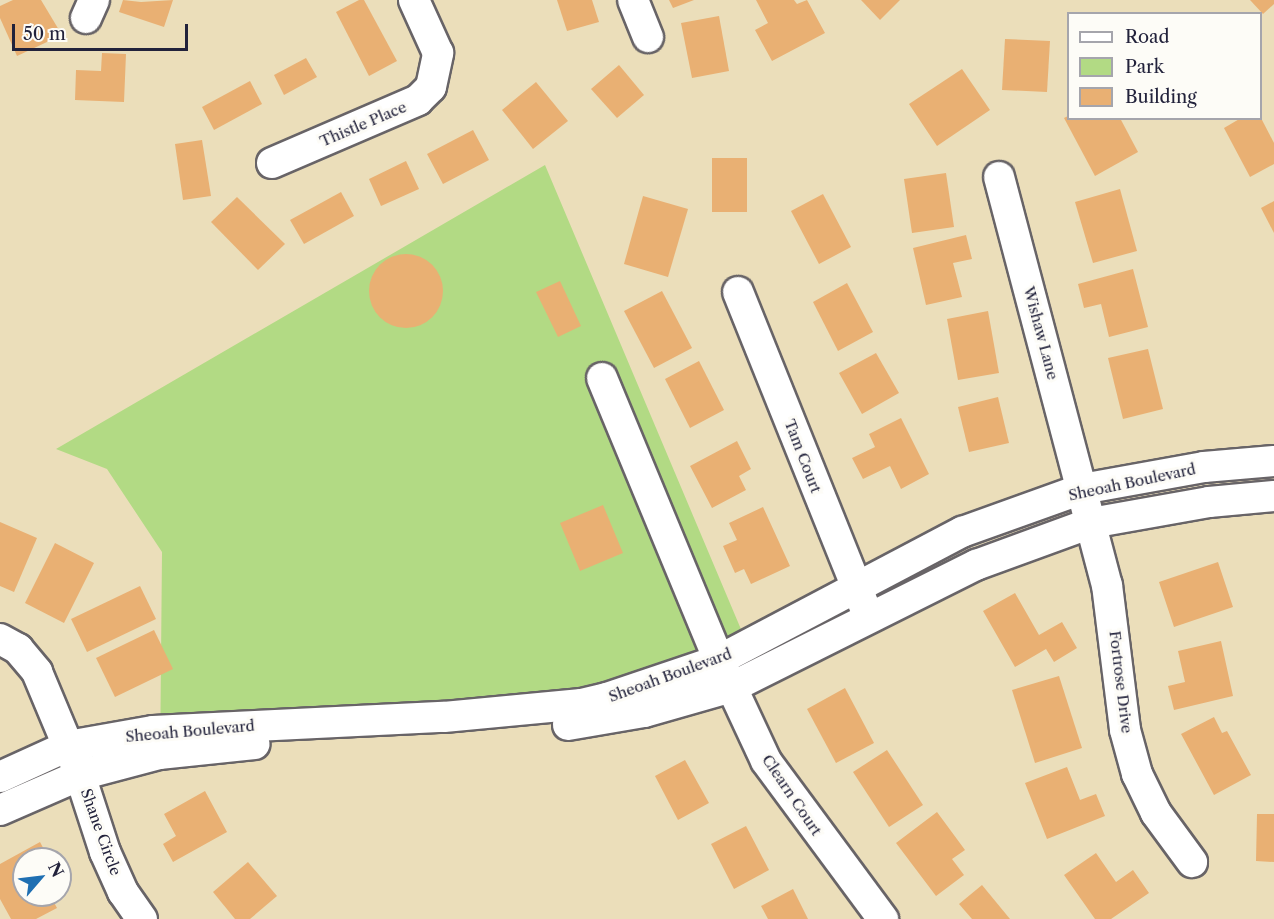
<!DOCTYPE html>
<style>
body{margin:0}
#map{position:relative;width:1274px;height:919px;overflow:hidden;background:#ebdeba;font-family:"Libre Caslon Text",serif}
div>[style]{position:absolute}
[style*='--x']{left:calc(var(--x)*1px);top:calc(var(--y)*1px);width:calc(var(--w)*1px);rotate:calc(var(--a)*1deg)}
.green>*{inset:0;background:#b2da84}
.building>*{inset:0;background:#e9b073}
.round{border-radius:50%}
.roads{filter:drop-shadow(2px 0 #686467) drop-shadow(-2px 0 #686467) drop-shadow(0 2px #686467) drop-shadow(0 -2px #686467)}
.minor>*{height:30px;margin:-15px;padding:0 15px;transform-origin:15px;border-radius:15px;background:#fff}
span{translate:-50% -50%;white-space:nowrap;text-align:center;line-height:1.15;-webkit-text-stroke:6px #fdfcf7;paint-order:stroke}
.street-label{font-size:15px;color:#22223b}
.legend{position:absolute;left:1067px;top:12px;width:195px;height:108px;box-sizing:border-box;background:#fdfcf7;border:2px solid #a5a5ac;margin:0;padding:8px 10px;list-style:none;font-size:18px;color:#22223b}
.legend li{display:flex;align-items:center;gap:12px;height:30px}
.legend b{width:30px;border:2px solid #a5a5ac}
.north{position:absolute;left:12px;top:847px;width:60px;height:60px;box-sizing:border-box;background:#fdfcf7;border:2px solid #a5a5ac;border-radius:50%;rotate:62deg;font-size:16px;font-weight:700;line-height:24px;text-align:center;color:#22223b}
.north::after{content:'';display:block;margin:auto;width:21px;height:27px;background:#1f6fb2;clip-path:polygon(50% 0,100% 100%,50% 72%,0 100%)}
.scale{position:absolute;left:12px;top:24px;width:176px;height:27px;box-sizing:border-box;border:3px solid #22223b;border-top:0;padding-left:8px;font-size:18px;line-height:21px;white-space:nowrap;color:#22223b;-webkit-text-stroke:4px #fdfcf7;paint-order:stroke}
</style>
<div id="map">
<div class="green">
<div style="clip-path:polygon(545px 165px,743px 634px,715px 649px,580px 692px,367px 709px,160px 766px,162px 552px,107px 469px,56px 449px)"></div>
</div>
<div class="building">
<div style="clip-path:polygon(13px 0,41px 0,62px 35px,17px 56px,0 18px,0 6px)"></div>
<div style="clip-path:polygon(123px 0,141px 2px,173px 0,164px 27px,119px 12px)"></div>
<div style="clip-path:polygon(359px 0,364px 0,397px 61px,369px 76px,336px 12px)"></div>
<div style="clip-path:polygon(557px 0,592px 0,599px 22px,567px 31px)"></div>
<div style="clip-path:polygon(669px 0,694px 0,673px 8px)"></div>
<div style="clip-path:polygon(756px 0,794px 0,797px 4px,807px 0,825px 33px,772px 61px,755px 30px,768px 23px)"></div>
<div style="clip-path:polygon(861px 0,900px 0,880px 20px)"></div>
<div style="clip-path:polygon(1250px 0,1274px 0,1274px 4px,1263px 14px)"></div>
<div style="clip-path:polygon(719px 16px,729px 71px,692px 78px,681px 23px)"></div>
<div style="clip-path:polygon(1005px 39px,1050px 41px,1047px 92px,1002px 90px)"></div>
<div style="clip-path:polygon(102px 53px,126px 54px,124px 102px,75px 100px,76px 70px,101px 71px)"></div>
<div style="clip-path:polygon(306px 58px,317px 77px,284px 95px,274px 75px)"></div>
<div style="clip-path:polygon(619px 65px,644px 95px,617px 118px,591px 89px)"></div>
<div style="clip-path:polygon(962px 69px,990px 110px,937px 146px,909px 104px)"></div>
<div style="clip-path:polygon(250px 81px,262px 104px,214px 130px,202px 107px)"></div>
<div style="clip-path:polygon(536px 82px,568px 121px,533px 149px,502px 110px)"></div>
<div style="clip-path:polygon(1068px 116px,1120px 118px,1138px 152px,1095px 176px,1064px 118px)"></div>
<div style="clip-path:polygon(1241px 118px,1261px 118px,1274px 143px,1274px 164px,1250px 177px,1224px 128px)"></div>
<div style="clip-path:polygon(473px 130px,489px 160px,443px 184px,427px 154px)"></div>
<div style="clip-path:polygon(202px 140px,211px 196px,183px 200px,175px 144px)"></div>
<div style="clip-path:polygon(712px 158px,747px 158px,747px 212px,712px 212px)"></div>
<div style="clip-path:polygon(406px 161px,419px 189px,381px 206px,369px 179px)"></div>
<div style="clip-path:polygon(946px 173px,954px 227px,912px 233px,904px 179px)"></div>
<div style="clip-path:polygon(1120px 189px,1137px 251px,1093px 263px,1075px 202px)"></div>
<div style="clip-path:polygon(341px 192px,354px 216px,304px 244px,290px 220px)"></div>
<div style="clip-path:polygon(823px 194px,851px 247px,819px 264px,791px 211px)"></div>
<div style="clip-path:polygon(643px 196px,688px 209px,668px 277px,624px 264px)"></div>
<div style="clip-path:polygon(237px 197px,285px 244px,258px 270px,211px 222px)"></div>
<div style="clip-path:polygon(1274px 201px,1274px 233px,1261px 208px)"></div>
<div style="clip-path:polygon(966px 235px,972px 259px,953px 263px,962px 297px,926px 305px,913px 248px)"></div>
<div class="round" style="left:369px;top:254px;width:74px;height:74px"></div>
<div style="clip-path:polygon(1133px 269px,1148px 327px,1109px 337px,1101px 304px,1084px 308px,1078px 284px)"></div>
<div style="clip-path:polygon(560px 281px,581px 326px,558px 337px,536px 292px)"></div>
<div style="clip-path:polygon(847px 283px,873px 332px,838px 351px,813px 302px)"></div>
<div style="clip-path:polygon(662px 291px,692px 348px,654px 368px,624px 311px)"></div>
<div style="clip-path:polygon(988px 311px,999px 373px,958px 380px,947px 319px)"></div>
<div style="clip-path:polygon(1148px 349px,1163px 409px,1123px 419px,1108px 358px)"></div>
<div style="clip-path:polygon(876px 353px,899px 393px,862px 414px,839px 373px)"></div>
<div style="clip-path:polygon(699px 361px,724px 410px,690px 428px,665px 379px)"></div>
<div style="clip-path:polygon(998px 397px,1009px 443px,969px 452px,958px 407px)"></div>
<div style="clip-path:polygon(901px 418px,929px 474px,901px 489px,890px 466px,863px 479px,852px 458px,875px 447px,869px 434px)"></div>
<div style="clip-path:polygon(737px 441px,751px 469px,739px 476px,746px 490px,712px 508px,690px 466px)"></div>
<div style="clip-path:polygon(603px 505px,623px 553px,580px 571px,560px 523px)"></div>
<div style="clip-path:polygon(763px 507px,790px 566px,751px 584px,744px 569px,735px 573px,723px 546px,737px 540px,729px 523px)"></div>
<div style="clip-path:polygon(0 522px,37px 538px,14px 592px,0 586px)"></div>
<div style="clip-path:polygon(55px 543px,94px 563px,64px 623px,25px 603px)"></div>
<div style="clip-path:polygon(1218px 562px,1233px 607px,1174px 627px,1159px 582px)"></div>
<div style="clip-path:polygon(140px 586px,156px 619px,87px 652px,71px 619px)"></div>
<div style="clip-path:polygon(1015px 593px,1039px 635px,1062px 622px,1077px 648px,1054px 662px,1046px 649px,1015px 667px,983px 611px)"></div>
<div style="clip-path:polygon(154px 630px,173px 669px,115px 697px,96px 658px)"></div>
<div style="clip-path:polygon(1221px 641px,1233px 696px,1174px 710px,1168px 686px,1185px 682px,1178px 651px)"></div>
<div style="clip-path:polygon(1059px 676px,1082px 748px,1035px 763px,1012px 690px)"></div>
<div style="clip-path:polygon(845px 688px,874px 743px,836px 763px,807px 709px)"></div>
<div style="clip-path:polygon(1214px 717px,1222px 733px,1227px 731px,1251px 775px,1214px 795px,1181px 734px)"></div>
<div style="clip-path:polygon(887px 750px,923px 805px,889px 827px,853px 772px)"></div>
<div style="clip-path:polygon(685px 760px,709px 803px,678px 820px,655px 776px)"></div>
<div style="clip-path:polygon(1067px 767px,1080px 800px,1096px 794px,1105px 816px,1047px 839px,1025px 783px)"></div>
<div style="clip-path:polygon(205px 791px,227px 832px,173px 862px,163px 844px,176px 836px,164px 814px)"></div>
<div style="clip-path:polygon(937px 812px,965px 850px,952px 859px,964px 875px,936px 896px,896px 843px)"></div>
<div style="clip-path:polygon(1257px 814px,1274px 814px,1274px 862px,1256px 861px)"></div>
<div style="clip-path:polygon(746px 826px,769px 870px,734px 889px,711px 844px)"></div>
<div style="clip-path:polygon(40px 842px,49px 859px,24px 859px,24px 895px,50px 895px,57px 908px,36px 919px,11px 919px,0 899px,0 864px)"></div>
<div style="clip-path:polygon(1096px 853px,1116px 882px,1133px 870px,1149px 893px,1111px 919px,1095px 919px,1064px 875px)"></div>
<div style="clip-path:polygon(248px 862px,277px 896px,250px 919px,235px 919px,213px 892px)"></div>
<div style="clip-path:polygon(982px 885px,1010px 919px,972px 919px,959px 904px)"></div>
<div style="clip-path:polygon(793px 889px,808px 919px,768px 919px,761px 906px)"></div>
</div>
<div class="roads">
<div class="minor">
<div style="--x:633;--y:0;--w:40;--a:68"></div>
<div style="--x:86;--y:18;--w:20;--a:-66"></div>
<div style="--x:272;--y:163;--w:159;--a:-23.3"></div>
<div style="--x:418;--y:100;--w:18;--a:-45"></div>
<div style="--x:431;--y:87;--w:35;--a:-78"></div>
<div style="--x:438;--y:53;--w:58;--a:-114.4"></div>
<div style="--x:999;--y:177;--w:422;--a:75.2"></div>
<div style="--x:1107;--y:585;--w:146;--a:82.9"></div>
<div style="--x:1125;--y:730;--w:46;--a:74.7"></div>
<div style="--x:1137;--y:774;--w:43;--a:64"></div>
<div style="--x:1156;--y:813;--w:61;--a:53.7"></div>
<div style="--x:738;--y:292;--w:338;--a:68.1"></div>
<div style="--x:602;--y:378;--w:305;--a:67.5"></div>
<div style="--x:719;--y:660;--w:111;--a:65"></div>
<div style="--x:766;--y:761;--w:197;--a:53.5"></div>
<div style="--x:0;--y:639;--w:21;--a:29"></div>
<div style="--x:18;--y:649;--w:30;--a:50"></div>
<div style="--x:37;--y:672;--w:112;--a:67.3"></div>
<div style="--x:80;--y:775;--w:81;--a:72"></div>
<div style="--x:105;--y:852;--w:44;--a:65.8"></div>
<div style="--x:123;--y:892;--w:33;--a:55"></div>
<div style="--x:568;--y:725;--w:77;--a:-9.7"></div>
<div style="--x:644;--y:712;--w:91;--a:-15.9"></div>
<div style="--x:732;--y:687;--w:273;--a:-26.6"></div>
<div style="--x:976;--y:565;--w:122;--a:-20.1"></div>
<div style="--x:1091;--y:523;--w:120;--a:-10.1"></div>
<div style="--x:1209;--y:502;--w:65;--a:-5.3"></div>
<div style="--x:0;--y:777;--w:75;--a:-24.5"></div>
<div style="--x:68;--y:746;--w:86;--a:-10"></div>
<div style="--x:153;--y:731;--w:291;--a:-2.8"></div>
<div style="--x:444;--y:717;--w:138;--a:-5.4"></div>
<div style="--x:581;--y:704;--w:27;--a:-13"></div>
<div style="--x:607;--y:698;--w:118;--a:-18.7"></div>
<div style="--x:719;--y:660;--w:275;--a:-27.8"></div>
<div style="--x:962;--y:532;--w:127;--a:-19.7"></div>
<div style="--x:1082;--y:489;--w:124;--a:-10.2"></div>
<div style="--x:1204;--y:467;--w:70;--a:-4.9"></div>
<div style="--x:0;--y:810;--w:87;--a:-23.6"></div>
<div style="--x:80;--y:775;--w:82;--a:-14.9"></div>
<div style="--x:159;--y:754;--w:96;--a:-6"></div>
</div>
</div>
<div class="street-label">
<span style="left:363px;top:124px;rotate:-23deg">Thistle Place</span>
<span style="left:1041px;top:333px;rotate:75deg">Wishaw Lane</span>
<span style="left:803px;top:456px;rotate:69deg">Tam Court</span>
<span style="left:1132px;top:482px;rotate:-12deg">Sheoah Boulevard</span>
<span style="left:670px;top:675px;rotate:-20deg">Sheoah Boulevard</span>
<span style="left:1121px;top:682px;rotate:83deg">Fortrose Drive</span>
<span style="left:190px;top:731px;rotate:-5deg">Sheoah Boulevard</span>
<span style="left:792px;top:795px;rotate:56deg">Clearn Court</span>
<span style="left:101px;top:832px;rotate:70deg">Shane Circle</span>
</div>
<ul class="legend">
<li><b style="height:8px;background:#fff"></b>Road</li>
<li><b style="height:16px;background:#b2da84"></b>Park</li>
<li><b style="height:16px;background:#e9b073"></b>Building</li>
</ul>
<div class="north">N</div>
<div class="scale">50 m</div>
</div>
